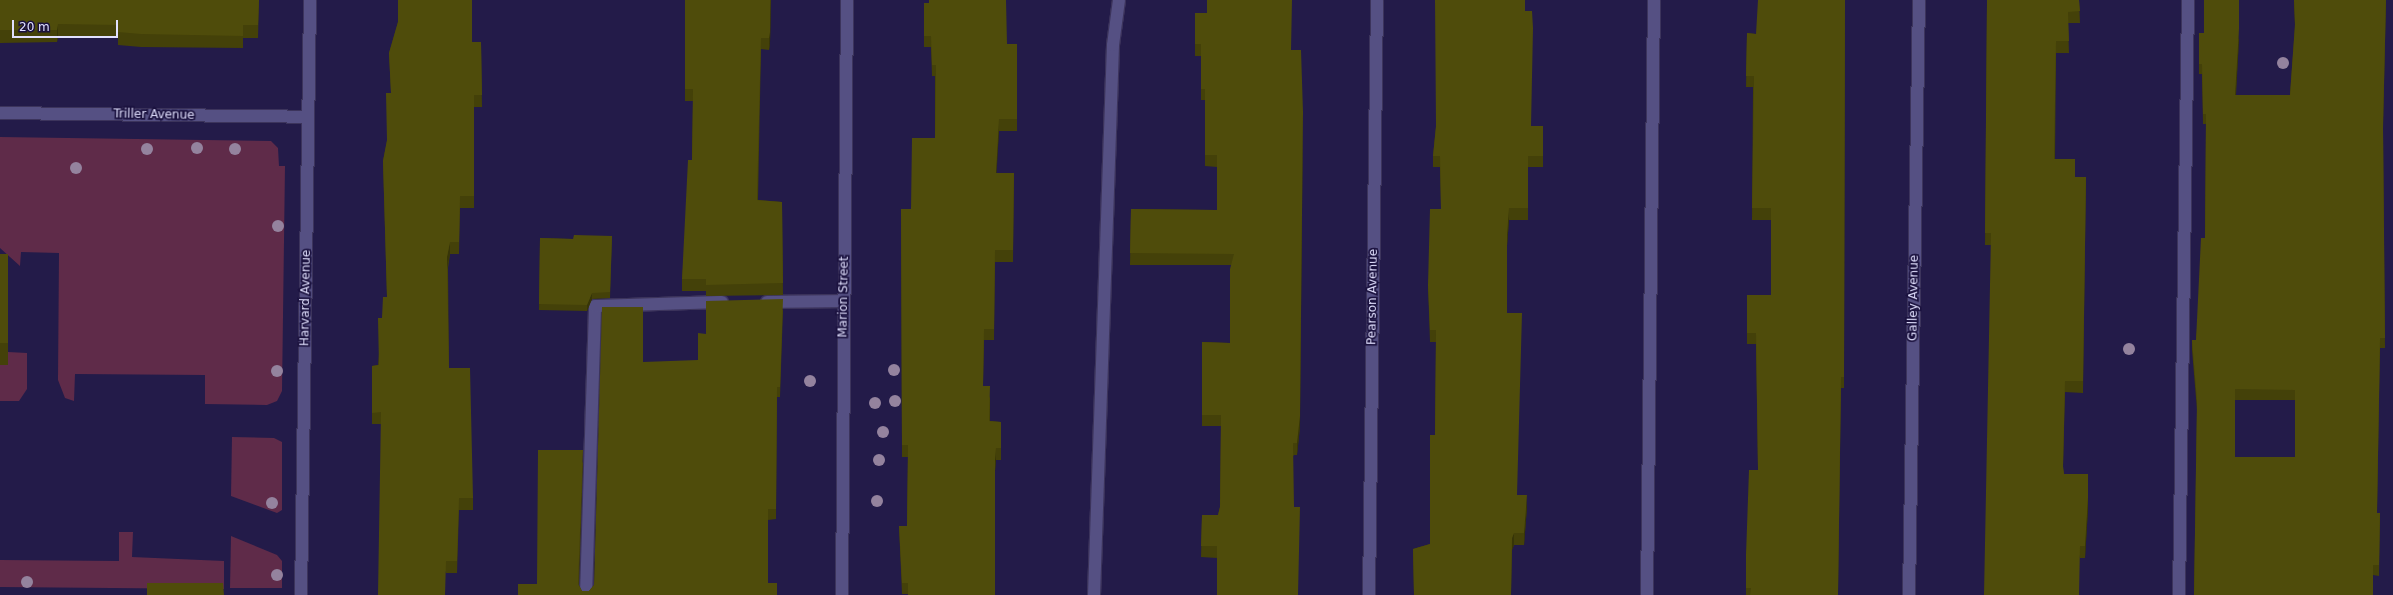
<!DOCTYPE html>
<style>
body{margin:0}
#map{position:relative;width:2393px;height:595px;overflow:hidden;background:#231b49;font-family:"DejaVu Sans",sans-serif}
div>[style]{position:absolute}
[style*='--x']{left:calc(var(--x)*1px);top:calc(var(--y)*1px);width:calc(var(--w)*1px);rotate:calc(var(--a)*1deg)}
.green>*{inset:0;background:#5f2b49}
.roads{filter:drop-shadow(1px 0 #3c345c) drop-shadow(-1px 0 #3c345c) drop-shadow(0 1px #3c345c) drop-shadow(0 -1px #3c345c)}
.lane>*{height:12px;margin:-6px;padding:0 6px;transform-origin:6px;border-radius:6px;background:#555083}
.street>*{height:12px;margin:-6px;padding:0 6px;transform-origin:6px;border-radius:6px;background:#555083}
.trees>*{width:12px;height:12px;margin:-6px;border-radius:50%;background:#94839e}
.wall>*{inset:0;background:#444109}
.shaded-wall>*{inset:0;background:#373508}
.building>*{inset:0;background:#4f4c0b}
span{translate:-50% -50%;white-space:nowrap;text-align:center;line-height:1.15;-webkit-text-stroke:3.5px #1a113e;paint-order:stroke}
.street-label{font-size:12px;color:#e1e0fe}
.scale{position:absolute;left:12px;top:20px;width:106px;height:18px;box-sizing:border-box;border:2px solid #e1e0fe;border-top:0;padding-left:5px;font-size:12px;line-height:14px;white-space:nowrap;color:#e1e0fe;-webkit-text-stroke:3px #1a113e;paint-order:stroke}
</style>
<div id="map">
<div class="green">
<div style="clip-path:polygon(0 137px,271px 141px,278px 148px,279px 166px,285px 166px,282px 391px,277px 401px,267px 405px,205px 404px,205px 375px,75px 374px,74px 401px,65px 398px,58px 380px,59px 253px,21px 252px,20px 266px,0 248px)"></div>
<div style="clip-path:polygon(8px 352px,27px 353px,27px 389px,19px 401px,0 401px,0 365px,8px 365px)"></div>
<div style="clip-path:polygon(232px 437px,274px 438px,282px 442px,282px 510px,277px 513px,231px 496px)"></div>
<div style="clip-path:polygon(119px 532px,133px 532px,132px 557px,224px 561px,224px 589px,0 587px,0 560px,119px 561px)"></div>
<div style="clip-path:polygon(231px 536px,277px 555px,282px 561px,282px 588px,230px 588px)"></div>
</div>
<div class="roads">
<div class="lane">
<div style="--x:767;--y:302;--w:77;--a:-0.7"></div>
<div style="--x:586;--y:595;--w:289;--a:-88.2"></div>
<div style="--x:595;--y:306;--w:127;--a:-1.8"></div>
<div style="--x:1094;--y:595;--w:550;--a:-88.02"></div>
<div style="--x:1113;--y:45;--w:45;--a:-82.4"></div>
<div style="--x:1647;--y:595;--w:595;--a:-89.33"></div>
<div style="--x:2179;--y:595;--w:595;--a:-89.13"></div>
</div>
<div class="street">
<div style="--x:0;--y:113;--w:308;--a:0.7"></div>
<div style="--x:301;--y:595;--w:595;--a:-89.13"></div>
<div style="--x:842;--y:595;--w:595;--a:-89.52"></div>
<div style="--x:1369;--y:595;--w:595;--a:-89.23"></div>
<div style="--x:1909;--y:595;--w:595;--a:-89.04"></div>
</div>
</div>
<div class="trees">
<div style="left:2283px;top:63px"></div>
<div style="left:197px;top:148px"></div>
<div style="left:147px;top:149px"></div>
<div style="left:235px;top:149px"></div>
<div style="left:76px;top:168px"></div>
<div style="left:278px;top:226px"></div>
<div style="left:2129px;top:349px"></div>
<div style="left:894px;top:370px"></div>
<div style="left:277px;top:371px"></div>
<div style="left:810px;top:381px"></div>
<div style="left:895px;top:401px"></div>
<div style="left:875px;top:403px"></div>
<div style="left:883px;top:432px"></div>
<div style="left:879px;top:460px"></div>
<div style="left:877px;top:501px"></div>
<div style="left:272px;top:503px"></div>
<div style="left:277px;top:575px"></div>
<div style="left:27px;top:582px"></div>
</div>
<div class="wall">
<div style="clip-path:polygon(0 0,259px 0,258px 38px,243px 38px,243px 48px,141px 47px,118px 45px,118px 37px,58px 36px,57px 42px,0 43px)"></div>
<div style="clip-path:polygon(685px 0,771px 0,770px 43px,769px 50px,761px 49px,758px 200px,782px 202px,783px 295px,706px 296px,706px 291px,682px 291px,682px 279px,692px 160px,693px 101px,685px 101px)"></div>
<div style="clip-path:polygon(1845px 0,1844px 388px,1841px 388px,1838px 595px,1746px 595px,1746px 555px,1758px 470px,1756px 344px,1747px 344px,1747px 295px,1771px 295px,1771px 220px,1752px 220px,1753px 87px,1746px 87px,1747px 33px,1756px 34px)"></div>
<div style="clip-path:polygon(1987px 0,2079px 0,2080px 23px,2068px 23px,2069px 53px,2056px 53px,2055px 159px,2075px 177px,2086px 177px,2083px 393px,2065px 392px,2063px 468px,2064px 474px,2088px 509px,2085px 558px,2080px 558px,1991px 245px,1985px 245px)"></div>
<div style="clip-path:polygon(evenodd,2294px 0,2386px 0,2383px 131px,2385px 348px,2380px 348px,2377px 513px,2380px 513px,2379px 576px,2373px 575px,2194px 595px,2197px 410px,2192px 350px,2192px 340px,2196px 340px,2205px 238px,2206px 124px,2203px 124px,2202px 74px,2199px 74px,2199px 33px,2239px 39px,2236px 95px,2290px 95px,2295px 27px,2294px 0,2235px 400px,2295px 400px,2295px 457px,2235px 457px,2235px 400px)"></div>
<div style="clip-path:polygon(924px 3px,1007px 44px,1017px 44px,1017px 131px,999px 131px,996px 173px,1014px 173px,1013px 262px,995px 262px,994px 340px,984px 340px,983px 386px,990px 398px,990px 421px,1001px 422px,1001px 460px,996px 460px,995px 471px,908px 594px,902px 594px,899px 526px,907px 526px,908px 457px,902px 457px,901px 209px,911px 209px,935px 138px,935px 76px,932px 76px,931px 47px,924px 47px)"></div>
<div style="clip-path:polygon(1525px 11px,1531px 126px,1543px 126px,1543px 167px,1528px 167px,1528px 220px,1509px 220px,1507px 246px,1507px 313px,1517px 495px,1527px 507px,1524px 545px,1514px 545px,1512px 550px,1511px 595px,1414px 595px,1413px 549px,1430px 544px,1435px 435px,1436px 342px,1430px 342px,1428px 285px,1441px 209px,1440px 167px,1433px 167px,1433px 156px,1436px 127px)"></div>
<div style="clip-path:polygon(1195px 13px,1291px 50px,1300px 427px,1297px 455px,1294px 455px,1217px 558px,1201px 557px,1202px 515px,1218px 515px,1220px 507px,1221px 426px,1202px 426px,1202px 342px,1230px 343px,1231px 265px,1130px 265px,1131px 209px,1217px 210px,1217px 167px,1205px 166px,1205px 100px,1201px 100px,1201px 56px,1195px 56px)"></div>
<div style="clip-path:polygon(398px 22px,472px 42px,481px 42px,482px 107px,474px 107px,474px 208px,460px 208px,459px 254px,450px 254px,448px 268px,449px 368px,473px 498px,473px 510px,459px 510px,457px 573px,446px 573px,381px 424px,372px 424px,372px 366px,378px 365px,382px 318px,387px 297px,383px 161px,387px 141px,391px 93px,389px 53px)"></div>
<div style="clip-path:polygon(612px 236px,610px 298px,592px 299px,587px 311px,539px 310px,540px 238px,573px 239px)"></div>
<div style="clip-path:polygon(0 254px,8px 254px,8px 365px,0 365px)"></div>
<div style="clip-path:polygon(783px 310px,780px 397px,777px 397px,776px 519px,768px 520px,768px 583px,518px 595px,537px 584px,583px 461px,579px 585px,582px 591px,589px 591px,594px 585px,698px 360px,706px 334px)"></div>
</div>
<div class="shaded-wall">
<div style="clip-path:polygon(771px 0,770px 43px,769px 50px,769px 38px)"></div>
<div style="clip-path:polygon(58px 24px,58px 36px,57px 42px,57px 30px)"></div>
<div style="clip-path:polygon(2239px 29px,2239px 39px,2235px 106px,2235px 95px)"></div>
<div style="clip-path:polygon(1303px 112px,1300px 427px,1297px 455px,1297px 443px)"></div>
<div style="clip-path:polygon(999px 119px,999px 131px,996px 184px,996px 173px)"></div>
<div style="clip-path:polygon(1509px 208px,1509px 220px,1507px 246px,1507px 235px)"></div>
<div style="clip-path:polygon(450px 242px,450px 254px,447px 269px,447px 257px)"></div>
<div style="clip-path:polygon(592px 293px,592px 299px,587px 311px,587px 305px)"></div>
<div style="clip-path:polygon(996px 448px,996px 460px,995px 471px,995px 460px)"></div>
<div style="clip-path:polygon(2088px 474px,2088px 509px,2085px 558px,2085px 546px)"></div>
<div style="clip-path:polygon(1527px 495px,1527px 507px,1524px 545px,1524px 533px)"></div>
<div style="clip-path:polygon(1514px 533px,1514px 545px,1512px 550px,1512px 538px)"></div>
</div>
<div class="building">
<div style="clip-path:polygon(0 0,259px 0,258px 25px,243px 25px,243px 36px,141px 34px,118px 32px,118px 25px,58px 24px,57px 30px,0 30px)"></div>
<div style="clip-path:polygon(398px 0,472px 0,472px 42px,481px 42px,482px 95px,474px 95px,474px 196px,460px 196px,459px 242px,450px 242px,447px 257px,449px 368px,470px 368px,473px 498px,459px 498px,457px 561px,446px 561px,445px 595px,378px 595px,381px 412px,372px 413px,372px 366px,379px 365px,378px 318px,382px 318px,383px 297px,387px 297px,383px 161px,387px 140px,386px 93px,391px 93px,389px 53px,398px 22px)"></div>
<div style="clip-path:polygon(685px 0,770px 0,770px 32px,769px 38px,761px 38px,757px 200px,782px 202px,783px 283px,706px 285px,706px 279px,682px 279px,688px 160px,692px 160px,693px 89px,685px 89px)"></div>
<div style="clip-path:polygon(929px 0,1006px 0,1007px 44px,1017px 44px,1017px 119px,999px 119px,996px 173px,1014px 173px,1013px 250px,995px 250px,994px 329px,984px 329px,983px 386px,990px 386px,989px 421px,1001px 422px,1001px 448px,996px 448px,995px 460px,995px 595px,908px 595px,908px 583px,902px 583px,899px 526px,907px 526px,908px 445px,902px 445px,901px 209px,911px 209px,912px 138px,935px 138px,936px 65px,932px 65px,931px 36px,924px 36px,924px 3px,929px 3px)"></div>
<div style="clip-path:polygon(1207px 0,1292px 0,1291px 50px,1301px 50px,1303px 112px,1300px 416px,1297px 443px,1293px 443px,1294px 507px,1300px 507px,1298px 595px,1217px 595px,1217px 546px,1201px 546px,1202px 515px,1218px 515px,1220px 507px,1221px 415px,1202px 415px,1202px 342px,1230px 343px,1230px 269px,1234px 254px,1130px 253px,1131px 209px,1217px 210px,1217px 155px,1205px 155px,1205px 89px,1201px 89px,1201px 44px,1195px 44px,1195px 13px,1207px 13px)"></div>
<div style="clip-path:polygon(1435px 0,1525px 0,1525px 11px,1532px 11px,1533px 28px,1531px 126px,1543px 126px,1543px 156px,1528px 156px,1528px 208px,1509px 208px,1507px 235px,1507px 313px,1522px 313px,1517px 495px,1527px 495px,1524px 533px,1514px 533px,1512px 538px,1511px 595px,1414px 595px,1413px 549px,1430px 544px,1430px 435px,1435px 435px,1436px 330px,1430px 330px,1428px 285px,1430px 209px,1441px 209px,1440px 156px,1433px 156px,1436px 126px)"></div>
<div style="clip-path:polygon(1758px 0,1845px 0,1844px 377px,1841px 377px,1838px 595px,1750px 595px,1751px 588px,1746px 588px,1746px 555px,1749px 470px,1758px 470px,1756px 333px,1747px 333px,1747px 295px,1771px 295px,1771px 208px,1752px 208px,1754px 76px,1746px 76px,1747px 33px,1756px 34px)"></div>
<div style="clip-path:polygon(1987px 0,2079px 0,2080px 11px,2068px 12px,2069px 41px,2056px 41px,2054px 159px,2075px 159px,2075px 177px,2086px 177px,2083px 381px,2065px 381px,2063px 466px,2064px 474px,2088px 474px,2088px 498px,2085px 546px,2080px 546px,2079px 595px,1984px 595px,1991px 233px,1985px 233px)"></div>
<div style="clip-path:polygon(evenodd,2204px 0,2239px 0,2239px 29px,2235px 95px,2290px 95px,2295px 24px,2294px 0,2386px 0,2383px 124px,2385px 338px,2380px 338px,2377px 513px,2380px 513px,2379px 565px,2373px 565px,2373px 595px,2194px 595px,2197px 401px,2192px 340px,2196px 340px,2201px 238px,2205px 238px,2206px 114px,2203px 114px,2202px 64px,2199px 64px,2199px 33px,2204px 33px,2204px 0,2235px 389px,2295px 390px,2295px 457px,2235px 457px,2235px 389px)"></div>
<div style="clip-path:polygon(574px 235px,612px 236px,610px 292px,592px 293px,587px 305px,539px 304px,540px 238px,573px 239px)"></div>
<div style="clip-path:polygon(0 254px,8px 254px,8px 343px,0 343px)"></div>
<div style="clip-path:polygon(783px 299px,780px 387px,777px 387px,776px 509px,768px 509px,768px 583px,777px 583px,777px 595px,518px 595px,518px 584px,537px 584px,538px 450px,583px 450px,578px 584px,582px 591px,589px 591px,594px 585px,602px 307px,643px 307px,643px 362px,698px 360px,698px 333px,706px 334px,706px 301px)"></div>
<div style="clip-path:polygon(147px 583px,223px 583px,224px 595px,147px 595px)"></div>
</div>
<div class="street-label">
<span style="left:154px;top:115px;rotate:1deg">Triller Avenue</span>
<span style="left:844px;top:297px;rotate:-89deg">Marion Street</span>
<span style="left:1373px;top:297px;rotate:-89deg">Pearson Avenue</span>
<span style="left:306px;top:298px;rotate:-89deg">Harvard Avenue</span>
<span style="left:1914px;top:298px;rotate:-89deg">Galley Avenue</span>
</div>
<div class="scale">20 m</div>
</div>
